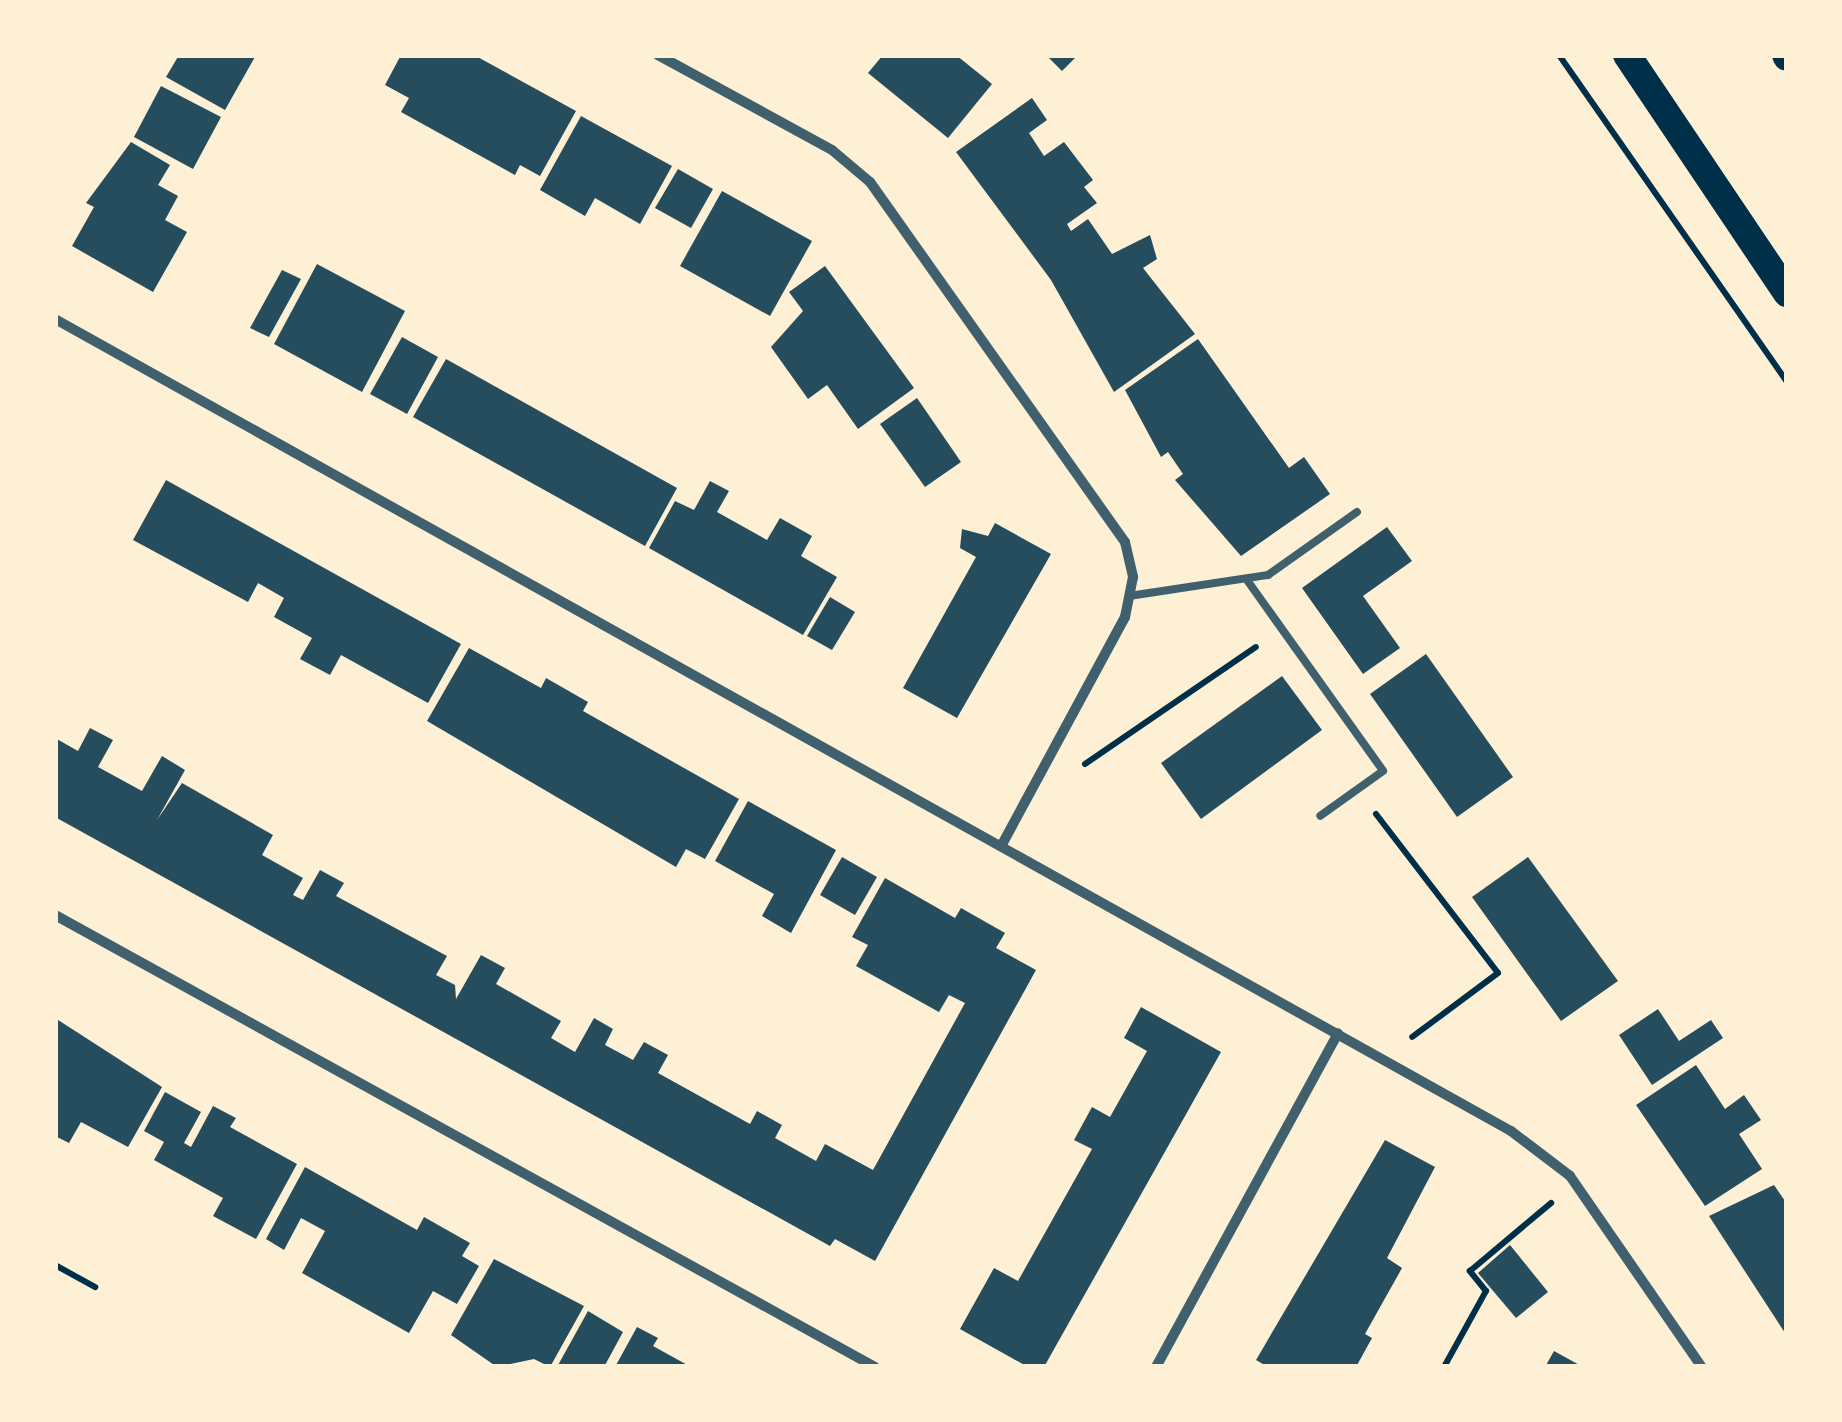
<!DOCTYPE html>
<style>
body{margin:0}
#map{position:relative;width:1842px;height:1422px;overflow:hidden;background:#fdf0d5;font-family:Poppins,sans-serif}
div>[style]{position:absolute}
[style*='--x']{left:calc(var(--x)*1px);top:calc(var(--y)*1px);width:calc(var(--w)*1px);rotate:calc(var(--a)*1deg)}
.building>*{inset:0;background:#264d5e}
.path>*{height:6px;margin:-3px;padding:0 3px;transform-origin:3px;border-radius:3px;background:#003049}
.service>*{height:8px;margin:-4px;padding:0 4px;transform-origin:4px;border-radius:4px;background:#3f606c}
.minor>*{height:10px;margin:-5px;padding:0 5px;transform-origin:5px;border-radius:5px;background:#3f606c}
.trunk>*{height:28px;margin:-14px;padding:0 14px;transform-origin:14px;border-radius:14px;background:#003049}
span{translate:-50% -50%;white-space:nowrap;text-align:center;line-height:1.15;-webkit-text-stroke:10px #fdf0d5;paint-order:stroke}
.frame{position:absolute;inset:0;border:58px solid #fdf0d5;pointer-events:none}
</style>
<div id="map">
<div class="building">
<div style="clip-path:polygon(179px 55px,256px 55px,225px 110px,166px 77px)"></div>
<div style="clip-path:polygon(401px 55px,474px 55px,576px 111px,540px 176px,520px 165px,515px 175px,401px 112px,409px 98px,385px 85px)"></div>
<div style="clip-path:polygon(883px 55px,956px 55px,992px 84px,948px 138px,868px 73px)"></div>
<div style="clip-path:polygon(1046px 55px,1078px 55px,1062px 71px)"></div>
<div style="clip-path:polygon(161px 86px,221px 117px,193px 169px,134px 137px)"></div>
<div style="clip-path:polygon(1032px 98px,1047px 120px,1029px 133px,1044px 156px,1064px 142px,1093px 180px,1084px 187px,1097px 203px,1067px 224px,1071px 231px,1088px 219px,1112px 254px,1150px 235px,1157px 259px,1143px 268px,1195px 334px,1114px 392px,1051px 280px,956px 152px)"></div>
<div style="clip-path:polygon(581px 116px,672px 166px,640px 224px,595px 198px,585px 216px,540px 190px)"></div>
<div style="clip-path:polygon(131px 142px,170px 165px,158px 185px,178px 196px,165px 220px,187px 232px,153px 292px,72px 246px,94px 207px,86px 203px)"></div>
<div style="clip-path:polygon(678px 169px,713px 189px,691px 228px,655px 208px)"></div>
<div style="clip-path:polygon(722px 191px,812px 241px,770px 316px,680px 266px)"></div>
<div style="clip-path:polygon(317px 264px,405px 311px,362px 392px,274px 344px)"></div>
<div style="clip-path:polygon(825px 266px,914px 388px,858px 429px,827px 385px,808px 399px,771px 347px,803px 311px,789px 292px)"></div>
<div style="clip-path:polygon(282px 270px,301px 279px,269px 337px,250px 328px)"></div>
<div style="clip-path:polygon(402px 337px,438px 357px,407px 414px,370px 394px)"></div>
<div style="clip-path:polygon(1198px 339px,1289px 468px,1304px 457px,1330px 494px,1241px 556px,1175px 480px,1183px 474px,1168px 452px,1161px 457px,1125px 390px)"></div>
<div style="clip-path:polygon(446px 359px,677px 488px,645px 546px,413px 417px)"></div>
<div style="clip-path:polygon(917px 398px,961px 462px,925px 487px,880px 424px)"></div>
<div style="clip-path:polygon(166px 480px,461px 644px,428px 703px,341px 655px,330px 675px,300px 659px,312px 638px,274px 617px,284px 598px,258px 583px,248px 602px,133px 540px)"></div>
<div style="clip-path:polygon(710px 481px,729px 491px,717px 512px,767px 540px,780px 518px,812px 536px,801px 556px,837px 577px,803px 635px,649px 548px,675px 501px,694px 510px)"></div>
<div style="clip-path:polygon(995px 523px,1051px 554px,957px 718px,903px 688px,976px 557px,960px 548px,962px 529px,988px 536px)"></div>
<div style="clip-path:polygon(1387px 527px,1412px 561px,1363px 596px,1400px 648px,1363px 674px,1302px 588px)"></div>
<div style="clip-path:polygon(830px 597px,855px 612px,832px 650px,807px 636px)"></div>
<div style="clip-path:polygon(469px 648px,541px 688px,546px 678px,588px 702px,583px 711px,739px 799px,705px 859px,686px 849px,676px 867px,427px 721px)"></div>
<div style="clip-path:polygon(1426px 654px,1513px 777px,1457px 817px,1370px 694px)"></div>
<div style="clip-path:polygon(1282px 676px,1322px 730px,1201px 819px,1161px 763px)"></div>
<div style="clip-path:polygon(90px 728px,113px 740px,98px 767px,142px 791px,162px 756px,185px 770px,157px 820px,182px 783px,273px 835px,262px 855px,303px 878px,293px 895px,303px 900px,320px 870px,344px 883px,336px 896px,447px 956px,436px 975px,455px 985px,456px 999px,481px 955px,505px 968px,496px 984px,561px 1021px,551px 1038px,575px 1052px,594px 1018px,613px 1029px,605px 1045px,633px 1060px,644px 1042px,668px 1055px,658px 1073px,750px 1124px,757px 1111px,782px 1125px,775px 1138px,816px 1161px,825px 1144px,873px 1170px,965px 1003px,949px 995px,939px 1012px,856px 966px,868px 945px,852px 937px,885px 878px,955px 918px,961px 908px,1005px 933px,996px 948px,1036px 970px,875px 1261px,835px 1239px,830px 1246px,55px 817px,55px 738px,78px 751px)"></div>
<div style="clip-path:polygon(748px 801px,836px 850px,791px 933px,762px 916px,774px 894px,715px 861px)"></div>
<div style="clip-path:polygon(842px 857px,877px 877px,855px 915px,820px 895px)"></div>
<div style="clip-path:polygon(1528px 857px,1618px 981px,1561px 1021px,1472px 897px)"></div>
<div style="clip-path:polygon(1141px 1007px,1221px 1052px,1044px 1367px,1028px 1367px,960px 1329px,994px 1268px,1018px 1281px,1092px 1149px,1074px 1140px,1092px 1107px,1110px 1117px,1147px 1051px,1124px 1038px)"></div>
<div style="clip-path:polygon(1658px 1009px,1679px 1041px,1711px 1020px,1723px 1038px,1652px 1085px,1619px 1035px)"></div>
<div style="clip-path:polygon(55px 1018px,162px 1087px,128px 1147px,81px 1122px,69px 1143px,55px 1136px)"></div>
<div style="clip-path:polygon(1696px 1065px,1725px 1109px,1744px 1095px,1761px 1120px,1739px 1134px,1762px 1169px,1705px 1206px,1636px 1105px)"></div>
<div style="clip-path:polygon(165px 1092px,201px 1112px,184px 1143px,191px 1147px,213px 1106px,236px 1118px,230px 1127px,297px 1164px,256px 1239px,213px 1216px,223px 1198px,154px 1160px,164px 1142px,144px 1131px)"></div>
<div style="clip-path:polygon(1385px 1140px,1435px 1167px,1387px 1258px,1402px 1268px,1365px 1334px,1372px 1338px,1356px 1367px,1268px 1367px,1256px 1360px)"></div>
<div style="clip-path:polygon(305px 1167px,417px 1230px,424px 1217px,470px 1243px,462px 1256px,479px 1266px,457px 1304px,433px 1291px,409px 1333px,302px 1273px,325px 1231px,301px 1218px,284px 1250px,266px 1239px)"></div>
<div style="clip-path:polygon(1774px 1185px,1787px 1204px,1787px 1336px,1709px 1216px)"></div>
<div style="clip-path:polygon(1510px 1245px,1548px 1292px,1516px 1318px,1478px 1273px)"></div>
<div style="clip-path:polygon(494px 1259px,584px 1306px,550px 1367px,534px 1359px,497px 1367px,451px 1335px)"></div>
<div style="clip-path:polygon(588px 1311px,623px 1332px,604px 1367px,557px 1367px)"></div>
<div style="clip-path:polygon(637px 1327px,658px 1338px,653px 1346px,691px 1367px,615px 1367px)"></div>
<div style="clip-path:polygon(1554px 1351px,1583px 1367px,1545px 1367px)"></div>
</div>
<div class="path">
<div style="--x:1559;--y:55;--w:399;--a:55.1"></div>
<div style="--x:1085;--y:764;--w:207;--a:-34.4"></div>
<div style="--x:1376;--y:814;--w:200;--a:52.5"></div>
<div style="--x:1498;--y:973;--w:107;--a:143.3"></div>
<div style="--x:55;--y:1265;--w:46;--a:28.8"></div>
<div style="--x:1444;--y:1367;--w:87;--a:-61.1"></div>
<div style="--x:1486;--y:1291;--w:26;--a:-129"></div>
<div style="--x:1470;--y:1271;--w:106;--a:-40"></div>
</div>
<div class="service">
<div style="--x:1247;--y:580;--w:234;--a:54.5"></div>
<div style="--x:1383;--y:771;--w:77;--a:144.5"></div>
<div style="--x:1129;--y:596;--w:141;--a:-8.6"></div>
<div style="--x:1268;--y:575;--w:109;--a:-35.3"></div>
</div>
<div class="minor">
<div style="--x:658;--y:55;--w:198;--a:28.6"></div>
<div style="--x:832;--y:150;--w:50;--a:40.1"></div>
<div style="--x:870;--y:182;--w:441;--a:54.7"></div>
<div style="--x:1125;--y:542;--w:36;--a:77"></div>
<div style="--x:1133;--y:577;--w:41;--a:101.3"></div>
<div style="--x:1125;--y:617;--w:257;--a:118.4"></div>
<div style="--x:55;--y:319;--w:1667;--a:29.15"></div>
<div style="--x:1511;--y:1131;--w:74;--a:37.3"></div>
<div style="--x:1570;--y:1176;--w:232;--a:55.4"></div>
<div style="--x:55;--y:915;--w:936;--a:28.86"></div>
<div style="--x:1156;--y:1367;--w:380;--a:-61.4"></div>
</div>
<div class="trunk">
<div style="--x:1627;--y:55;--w:287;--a:56.1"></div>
<div style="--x:1786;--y:55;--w:2;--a:63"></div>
</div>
<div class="frame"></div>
</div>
